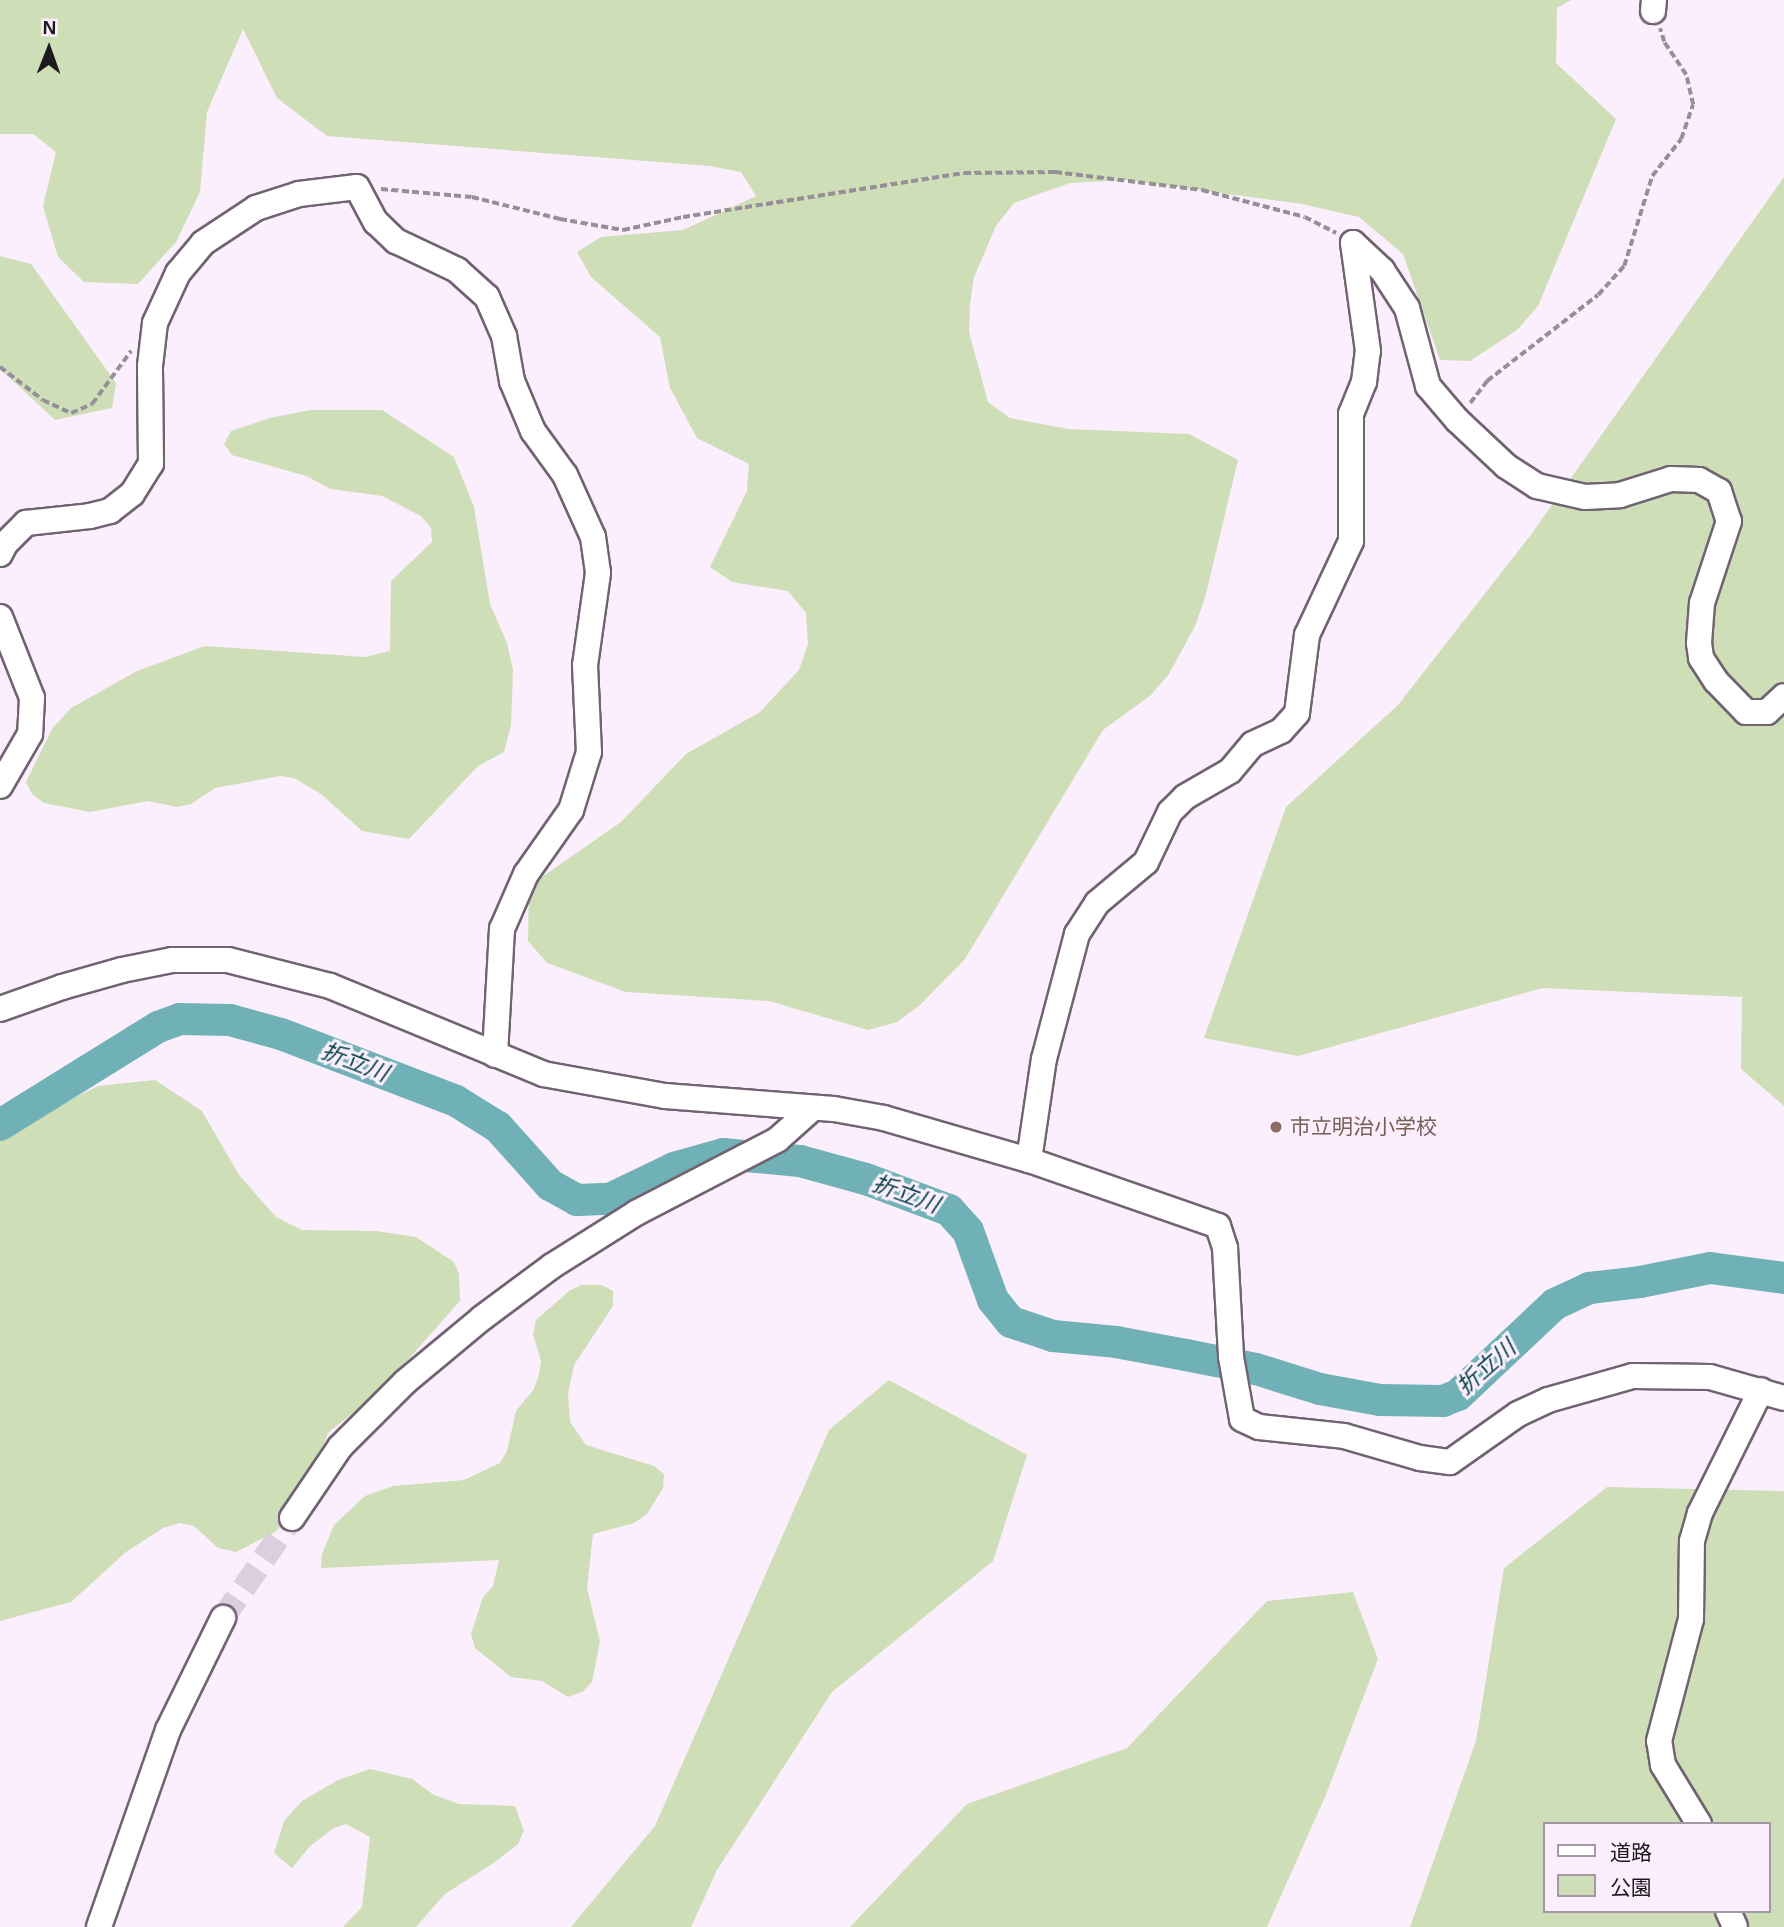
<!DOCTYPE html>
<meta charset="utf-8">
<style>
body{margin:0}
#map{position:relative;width:1784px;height:1927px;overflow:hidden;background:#fceffd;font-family:Arial,"Noto Sans JP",sans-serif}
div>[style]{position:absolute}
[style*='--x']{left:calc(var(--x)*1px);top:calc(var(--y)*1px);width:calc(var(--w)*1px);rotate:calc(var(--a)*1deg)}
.green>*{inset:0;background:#cedeb7}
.river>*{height:32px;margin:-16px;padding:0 16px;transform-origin:16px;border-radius:16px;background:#6fb1b7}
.minor-tunnel>*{height:24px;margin-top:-12px;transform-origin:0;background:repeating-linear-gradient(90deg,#dbcfdc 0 24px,transparent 0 36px)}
.path>*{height:3.5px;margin-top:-1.75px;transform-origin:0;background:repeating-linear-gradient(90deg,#978e98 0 7px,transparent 0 10.5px)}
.roads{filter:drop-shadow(2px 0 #716372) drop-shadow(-2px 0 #716372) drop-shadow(0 2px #716372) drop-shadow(0 -2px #716372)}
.minor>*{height:24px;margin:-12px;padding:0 12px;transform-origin:12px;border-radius:12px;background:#fff}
.dots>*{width:19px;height:19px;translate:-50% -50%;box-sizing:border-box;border:4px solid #fceffd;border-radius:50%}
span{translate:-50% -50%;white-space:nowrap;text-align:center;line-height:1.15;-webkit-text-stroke:6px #fceffd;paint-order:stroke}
.education-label{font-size:21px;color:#785e54}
.left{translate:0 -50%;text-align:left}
.water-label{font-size:23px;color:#014246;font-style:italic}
.legend{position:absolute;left:1543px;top:1822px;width:228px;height:91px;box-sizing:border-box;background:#fceffd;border:2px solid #a399a4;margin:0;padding:9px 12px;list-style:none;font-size:21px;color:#1e191f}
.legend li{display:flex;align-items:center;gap:14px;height:35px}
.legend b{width:35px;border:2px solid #a399a4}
.north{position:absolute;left:14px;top:14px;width:70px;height:70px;-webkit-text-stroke:5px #fceffd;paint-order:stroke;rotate:1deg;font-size:19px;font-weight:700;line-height:28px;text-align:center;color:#1e191f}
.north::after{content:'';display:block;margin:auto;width:24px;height:32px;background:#1e191f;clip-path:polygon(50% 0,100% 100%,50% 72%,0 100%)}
</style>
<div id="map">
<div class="green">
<div style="clip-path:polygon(0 0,1571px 0,1557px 8px,1556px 63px,1616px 119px,1538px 306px,1517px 330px,1470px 361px,1440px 360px,1403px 254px,1359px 217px,1302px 204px,1125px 180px,1070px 183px,1014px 203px,996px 226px,974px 277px,970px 304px,969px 332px,988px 402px,1010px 418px,1068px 429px,1189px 434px,1238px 460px,1205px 598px,1195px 626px,1169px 674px,1151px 695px,1103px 730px,965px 959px,920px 1005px,897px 1022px,868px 1030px,769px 1001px,626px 992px,547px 963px,528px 941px,529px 886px,621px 822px,686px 754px,760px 712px,799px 670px,808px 644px,806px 613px,788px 591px,732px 582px,710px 567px,747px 491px,749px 464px,697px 438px,670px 388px,660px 337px,591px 277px,577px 252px,601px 237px,683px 230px,756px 196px,741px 172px,710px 166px,327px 136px,277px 98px,243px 29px,207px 112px,200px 192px,176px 242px,138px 284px,84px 282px,58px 257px,43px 206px,56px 152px,33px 134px,0 134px)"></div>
<div style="clip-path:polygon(1784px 177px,1784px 1106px,1741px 1069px,1742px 997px,1543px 988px,1298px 1056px,1204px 1038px,1286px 807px,1398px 705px,1530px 536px)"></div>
<div style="clip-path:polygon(0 256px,31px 264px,116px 383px,112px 408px,55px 420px,0 369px)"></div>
<div style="clip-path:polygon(310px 410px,382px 410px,454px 457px,474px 507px,490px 604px,507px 643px,513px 670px,511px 725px,504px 752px,478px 766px,409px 839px,362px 831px,321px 794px,294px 778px,280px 776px,215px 788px,191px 804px,177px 807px,148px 801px,90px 812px,44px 803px,32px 794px,26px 782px,52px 729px,71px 708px,137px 671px,205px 646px,365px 657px,390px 651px,391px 581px,432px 542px,431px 528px,421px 516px,382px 496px,331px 489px,306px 476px,232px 455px,224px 444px,231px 431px,270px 418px)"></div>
<div style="clip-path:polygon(155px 1080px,202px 1111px,239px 1175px,276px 1217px,302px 1230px,376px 1231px,416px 1237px,454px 1262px,459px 1274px,460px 1301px,381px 1390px,328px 1433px,305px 1500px,275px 1532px,236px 1552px,218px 1548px,194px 1526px,180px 1523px,163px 1528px,126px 1552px,71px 1602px,0 1621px,0 1134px,98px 1086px)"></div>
<div style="clip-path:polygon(581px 1285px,602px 1285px,613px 1291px,613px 1306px,574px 1365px,568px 1394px,570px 1422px,586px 1445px,654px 1466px,664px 1474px,663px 1488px,647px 1514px,634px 1523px,593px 1534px,587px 1588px,600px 1642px,592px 1682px,582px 1692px,568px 1697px,542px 1681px,511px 1677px,475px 1648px,471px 1634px,483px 1597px,493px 1586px,499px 1560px,321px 1568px,322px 1554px,334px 1525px,365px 1496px,393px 1486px,464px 1480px,500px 1463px,507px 1451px,516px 1411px,534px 1389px,539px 1374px,541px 1361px,533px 1334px,536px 1320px,569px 1291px)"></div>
<div style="clip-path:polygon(889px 1380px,1027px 1455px,993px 1561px,832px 1692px,717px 1870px,691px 1927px,571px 1927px,655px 1826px,829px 1430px)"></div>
<div style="clip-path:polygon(evenodd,1607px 1487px,1784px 1491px,1784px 1927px,1410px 1927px,1476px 1741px,1504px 1568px,1607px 1487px,1544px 1824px,1768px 1824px,1768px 1911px,1544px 1911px,1544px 1824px)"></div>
<div style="clip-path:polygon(1353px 1592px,1378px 1659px,1325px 1797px,1267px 1927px,850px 1927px,967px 1804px,1127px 1748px,1267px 1601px)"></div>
<div style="clip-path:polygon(370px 1769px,412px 1779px,434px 1795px,459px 1804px,515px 1806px,524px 1831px,518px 1844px,495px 1862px,445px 1894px,416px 1927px,343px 1927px,362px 1907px,370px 1837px,346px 1824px,334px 1828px,310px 1846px,292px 1868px,274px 1853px,284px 1821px,302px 1801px,338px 1780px)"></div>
</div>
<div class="river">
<div style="--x:0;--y:1125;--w:186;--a:-31.8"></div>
<div style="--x:158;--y:1027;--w:23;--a:-20"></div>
<div style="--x:180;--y:1019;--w:50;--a:1.1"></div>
<div style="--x:230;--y:1020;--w:53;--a:15.4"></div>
<div style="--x:281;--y:1034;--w:187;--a:20.9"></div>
<div style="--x:456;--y:1101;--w:49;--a:31.8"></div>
<div style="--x:498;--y:1127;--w:78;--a:48.1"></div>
<div style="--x:550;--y:1185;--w:31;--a:29"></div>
<div style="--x:577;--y:1200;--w:33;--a:-2"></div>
<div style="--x:610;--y:1199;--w:71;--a:-25.8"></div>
<div style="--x:674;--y:1168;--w:51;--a:-15.9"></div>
<div style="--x:723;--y:1154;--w:77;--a:5.2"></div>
<div style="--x:800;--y:1161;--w:68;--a:15.3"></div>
<div style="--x:866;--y:1179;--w:89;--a:20.5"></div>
<div style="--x:949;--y:1210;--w:28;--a:48"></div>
<div style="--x:968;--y:1231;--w:73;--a:70.1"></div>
<div style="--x:993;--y:1300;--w:28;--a:51"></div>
<div style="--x:1011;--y:1322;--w:44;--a:18.4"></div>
<div style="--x:1053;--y:1336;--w:63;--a:5.4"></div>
<div style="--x:1116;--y:1342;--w:71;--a:10.5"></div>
<div style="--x:1186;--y:1355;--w:71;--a:11.3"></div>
<div style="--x:1256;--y:1369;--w:67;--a:17.4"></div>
<div style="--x:1320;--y:1389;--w:61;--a:10.4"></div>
<div style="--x:1380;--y:1400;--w:63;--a:0.9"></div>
<div style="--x:1443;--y:1401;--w:16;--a:-22"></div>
<div style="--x:1458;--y:1395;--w:133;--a:-43.2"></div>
<div style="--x:1555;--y:1304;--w:38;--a:-25"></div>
<div style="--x:1589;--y:1288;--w:51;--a:-6.7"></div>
<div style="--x:1640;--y:1282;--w:71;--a:-11.3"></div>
<div style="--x:1710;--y:1268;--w:75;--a:7.7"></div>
</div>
<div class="minor-tunnel">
<div style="--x:223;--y:1618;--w:121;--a:-55.4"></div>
</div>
<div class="path">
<div style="--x:381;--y:189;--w:91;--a:5"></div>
<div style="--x:472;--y:197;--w:91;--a:14"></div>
<div style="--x:560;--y:219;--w:64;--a:9.9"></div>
<div style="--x:623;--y:230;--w:61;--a:-12.2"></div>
<div style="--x:683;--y:217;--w:284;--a:-8.9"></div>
<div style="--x:964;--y:173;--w:91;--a:-0.6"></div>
<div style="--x:1055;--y:172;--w:148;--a:7"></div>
<div style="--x:1202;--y:190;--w:106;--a:14.7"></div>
<div style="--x:1305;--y:217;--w:35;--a:27"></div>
<div style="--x:0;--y:367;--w:54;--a:37.5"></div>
<div style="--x:43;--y:400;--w:31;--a:25"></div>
<div style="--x:71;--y:413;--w:23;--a:-23"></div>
<div style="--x:92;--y:404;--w:66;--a:-53.7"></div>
<div style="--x:1470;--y:403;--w:28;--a:-52"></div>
<div style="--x:1487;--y:381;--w:140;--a:-37.8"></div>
<div style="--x:1598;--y:295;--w:39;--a:-48"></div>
<div style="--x:1624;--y:266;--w:94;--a:-72.7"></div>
<div style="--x:1652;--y:176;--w:47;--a:-51.9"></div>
<div style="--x:1681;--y:139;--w:36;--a:-71"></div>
<div style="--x:1693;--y:105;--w:31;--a:-103"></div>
<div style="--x:1686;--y:75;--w:40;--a:-124"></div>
<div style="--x:1664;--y:42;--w:14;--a:-107"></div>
</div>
<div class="roads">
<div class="minor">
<div style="--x:1653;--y:11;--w:11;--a:-85"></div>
<div style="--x:1353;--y:243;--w:40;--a:43"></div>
<div style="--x:1382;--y:270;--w:45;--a:56.7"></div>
<div style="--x:1407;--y:308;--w:81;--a:74.9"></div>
<div style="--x:1428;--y:386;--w:45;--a:49.5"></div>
<div style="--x:1457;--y:420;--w:67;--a:43.2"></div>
<div style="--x:1506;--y:466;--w:37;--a:33"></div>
<div style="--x:1537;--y:486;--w:49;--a:12.9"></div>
<div style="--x:1585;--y:497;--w:35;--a:-3"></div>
<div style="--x:1620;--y:495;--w:53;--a:-17.4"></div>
<div style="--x:1671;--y:479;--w:28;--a:2"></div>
<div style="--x:1699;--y:480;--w:23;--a:29"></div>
<div style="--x:1719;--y:491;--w:32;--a:72"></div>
<div style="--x:1729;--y:521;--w:86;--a:108.2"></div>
<div style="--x:1702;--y:603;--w:40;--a:94.3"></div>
<div style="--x:1699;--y:643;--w:15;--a:82"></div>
<div style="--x:1701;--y:658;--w:27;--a:57"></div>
<div style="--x:1716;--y:681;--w:43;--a:45.9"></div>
<div style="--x:1746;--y:712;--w:21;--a:0"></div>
<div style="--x:1767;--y:712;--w:23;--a:-43"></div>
<div style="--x:0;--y:554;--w:11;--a:-63"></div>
<div style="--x:5;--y:544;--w:30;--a:-45"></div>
<div style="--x:26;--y:523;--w:64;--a:-6.2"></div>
<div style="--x:90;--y:516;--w:21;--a:-14"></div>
<div style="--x:110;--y:511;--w:28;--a:-38"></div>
<div style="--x:132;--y:494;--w:36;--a:-58"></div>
<div style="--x:151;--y:464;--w:98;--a:-90.6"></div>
<div style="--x:150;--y:366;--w:43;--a:-83.4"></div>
<div style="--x:155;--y:323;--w:55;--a:-65.3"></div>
<div style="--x:178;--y:273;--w:39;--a:-50"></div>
<div style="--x:203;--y:243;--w:64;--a:-33.4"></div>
<div style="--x:256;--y:208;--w:45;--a:-18"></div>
<div style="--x:299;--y:194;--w:58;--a:-6.9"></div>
<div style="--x:357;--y:187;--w:40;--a:62"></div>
<div style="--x:376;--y:222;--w:28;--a:44"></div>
<div style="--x:396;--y:241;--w:68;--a:25.4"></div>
<div style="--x:457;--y:270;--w:40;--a:42"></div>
<div style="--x:487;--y:297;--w:43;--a:66.4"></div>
<div style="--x:504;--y:336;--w:46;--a:79.9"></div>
<div style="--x:512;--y:381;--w:54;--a:67.2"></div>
<div style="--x:533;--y:431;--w:54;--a:54"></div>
<div style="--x:565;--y:475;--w:68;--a:65.7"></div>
<div style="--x:593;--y:537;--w:36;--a:82"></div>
<div style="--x:598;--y:573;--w:93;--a:98"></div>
<div style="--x:585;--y:665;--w:87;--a:87.4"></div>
<div style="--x:589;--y:752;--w:61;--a:107.2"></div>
<div style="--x:571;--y:810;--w:78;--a:125.1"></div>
<div style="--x:526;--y:874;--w:60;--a:113.6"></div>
<div style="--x:502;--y:929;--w:126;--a:93.2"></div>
<div style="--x:0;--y:617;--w:87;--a:68.4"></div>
<div style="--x:32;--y:698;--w:36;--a:93"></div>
<div style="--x:30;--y:734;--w:60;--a:120"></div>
<div style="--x:0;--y:1009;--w:66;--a:-19.5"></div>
<div style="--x:62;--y:987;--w:62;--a:-15.8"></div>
<div style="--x:122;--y:970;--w:51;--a:-11.3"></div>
<div style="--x:172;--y:960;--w:56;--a:0"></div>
<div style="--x:228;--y:960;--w:105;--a:14.3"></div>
<div style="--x:330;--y:986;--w:230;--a:22.4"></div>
<div style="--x:543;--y:1074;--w:124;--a:10.2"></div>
<div style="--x:665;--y:1096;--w:169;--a:4.4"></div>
<div style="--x:834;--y:1109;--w:51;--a:10.2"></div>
<div style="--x:884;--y:1118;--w:151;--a:16.2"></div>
<div style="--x:1029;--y:1160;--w:200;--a:19.2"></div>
<div style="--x:1218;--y:1226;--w:23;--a:72"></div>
<div style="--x:1225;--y:1248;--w:109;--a:86.8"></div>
<div style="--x:1231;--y:1357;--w:63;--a:79.9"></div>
<div style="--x:1242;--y:1419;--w:19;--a:25"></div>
<div style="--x:1259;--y:1427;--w:85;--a:6"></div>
<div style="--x:1344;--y:1436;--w:79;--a:16.1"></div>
<div style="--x:1420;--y:1458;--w:30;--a:8"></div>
<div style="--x:1450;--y:1462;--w:83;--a:-35.2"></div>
<div style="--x:1518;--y:1414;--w:33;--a:-25"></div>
<div style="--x:1548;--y:1400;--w:88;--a:-15.8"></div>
<div style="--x:1633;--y:1376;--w:77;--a:0.7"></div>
<div style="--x:1710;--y:1377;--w:77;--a:15.8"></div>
<div style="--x:1029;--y:1160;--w:102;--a:-81.6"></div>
<div style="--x:1044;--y:1059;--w:129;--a:-75.2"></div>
<div style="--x:1077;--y:934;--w:37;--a:-57"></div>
<div style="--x:1097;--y:903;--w:64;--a:-39.9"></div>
<div style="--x:1146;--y:862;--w:55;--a:-64.4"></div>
<div style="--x:1170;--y:812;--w:21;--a:-45"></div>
<div style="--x:1185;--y:797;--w:52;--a:-30"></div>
<div style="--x:1230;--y:771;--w:35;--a:-50"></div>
<div style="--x:1253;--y:744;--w:31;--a:-25"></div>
<div style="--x:1281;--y:731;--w:24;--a:-48"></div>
<div style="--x:1297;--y:713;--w:79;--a:-82.7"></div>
<div style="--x:1307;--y:635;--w:104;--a:-64.9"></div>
<div style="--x:1351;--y:541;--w:127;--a:-90"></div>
<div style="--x:1351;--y:414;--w:35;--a:-68"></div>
<div style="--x:1364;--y:382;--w:31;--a:-83"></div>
<div style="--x:1368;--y:351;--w:109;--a:-97.9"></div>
<div style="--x:292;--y:1518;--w:86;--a:-55.9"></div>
<div style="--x:340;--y:1447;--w:92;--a:-45"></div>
<div style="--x:405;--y:1382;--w:100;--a:-39.7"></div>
<div style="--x:482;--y:1318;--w:87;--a:-36.6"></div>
<div style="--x:552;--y:1266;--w:99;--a:-32.2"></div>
<div style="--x:636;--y:1213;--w:159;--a:-27.4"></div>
<div style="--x:777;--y:1140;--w:48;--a:-41.6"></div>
<div style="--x:1699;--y:1824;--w:69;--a:-121.4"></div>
<div style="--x:1663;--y:1765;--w:24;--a:-99"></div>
<div style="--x:1659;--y:1741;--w:126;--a:-75.3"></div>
<div style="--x:1691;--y:1619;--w:78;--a:-89.3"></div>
<div style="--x:1692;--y:1541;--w:29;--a:-74"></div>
<div style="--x:1700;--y:1513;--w:137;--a:-63.6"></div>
<div style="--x:1728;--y:1911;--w:17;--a:66"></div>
<div style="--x:99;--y:1927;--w:209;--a:-70.7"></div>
<div style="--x:168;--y:1730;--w:125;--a:-63.8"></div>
</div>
</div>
<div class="dots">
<div style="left:1276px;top:1127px;background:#8d6e63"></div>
</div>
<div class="education-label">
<span class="left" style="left:1290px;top:1127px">市立明治小学校</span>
</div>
<div class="water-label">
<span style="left:355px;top:1062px;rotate:21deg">折立川</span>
<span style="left:906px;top:1194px;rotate:20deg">折立川</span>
<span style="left:1486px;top:1367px;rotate:-41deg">折立川</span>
</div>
<ul class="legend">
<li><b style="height:9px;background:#fff"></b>道路</li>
<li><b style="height:19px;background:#cedeb7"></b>公園</li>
</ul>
<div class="north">N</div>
</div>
